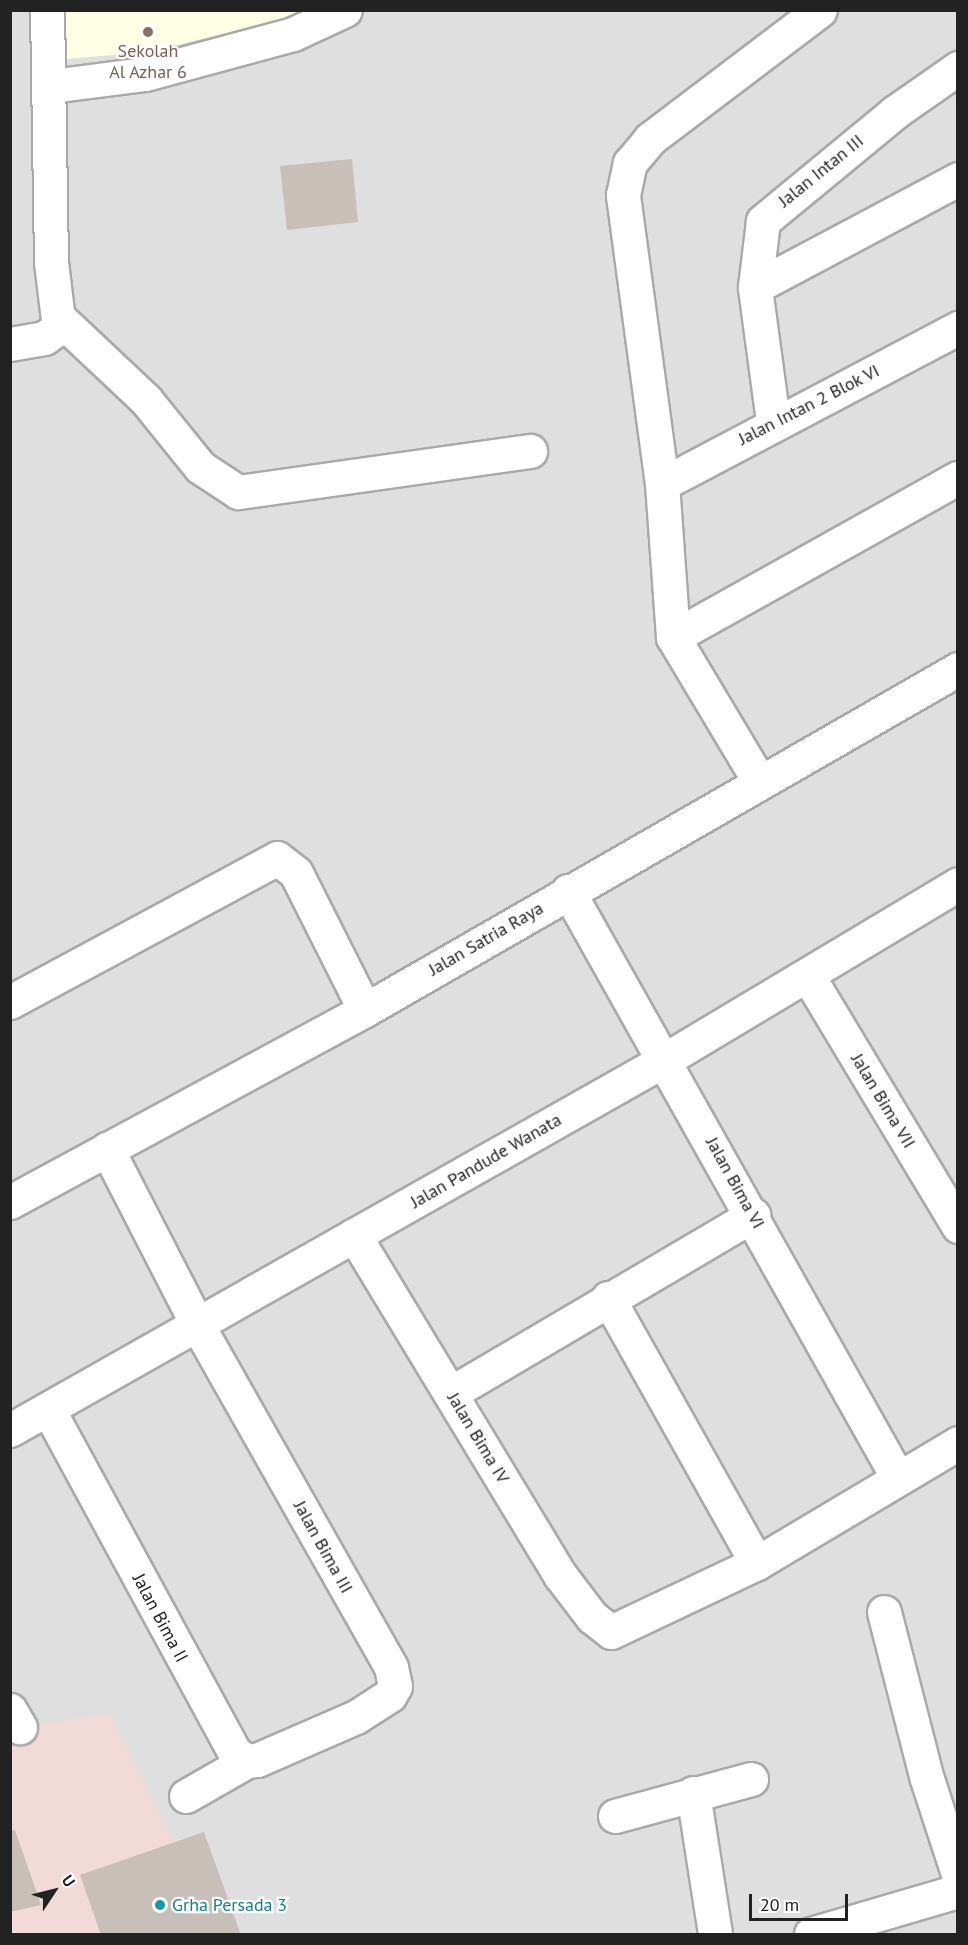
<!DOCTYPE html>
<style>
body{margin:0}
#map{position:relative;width:968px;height:1945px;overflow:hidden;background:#f2efe9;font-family:"PT Sans",sans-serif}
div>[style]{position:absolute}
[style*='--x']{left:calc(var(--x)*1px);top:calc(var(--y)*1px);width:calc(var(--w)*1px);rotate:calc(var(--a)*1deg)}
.residential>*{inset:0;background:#e0dfdf}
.commercial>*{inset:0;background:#f2dad9}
.education>*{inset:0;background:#ffffe5}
.building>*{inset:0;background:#c7bfb8}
.roads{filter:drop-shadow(2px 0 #a9a9a9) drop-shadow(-2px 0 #a9a9a9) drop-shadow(0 2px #a9a9a9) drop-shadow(0 -2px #a9a9a9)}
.minor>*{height:33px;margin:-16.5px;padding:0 16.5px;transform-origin:16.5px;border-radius:16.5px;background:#fff}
.dots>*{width:16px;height:16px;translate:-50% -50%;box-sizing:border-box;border:3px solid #fff;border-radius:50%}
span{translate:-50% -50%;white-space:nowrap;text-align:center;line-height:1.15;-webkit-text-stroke:4.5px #fff;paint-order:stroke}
.education-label{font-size:18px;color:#785e54}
.street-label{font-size:18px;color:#222}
.culture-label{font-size:18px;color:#0d838f}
.left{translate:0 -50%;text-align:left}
.frame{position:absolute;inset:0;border:12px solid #222;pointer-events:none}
.north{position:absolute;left:24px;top:1861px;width:60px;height:60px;-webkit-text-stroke:4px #fff;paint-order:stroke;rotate:55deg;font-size:16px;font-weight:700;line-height:24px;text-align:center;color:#222}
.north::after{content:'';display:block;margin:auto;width:21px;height:27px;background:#222;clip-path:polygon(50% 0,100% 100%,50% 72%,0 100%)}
.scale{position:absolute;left:749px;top:1894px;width:99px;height:27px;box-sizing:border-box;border:3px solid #222;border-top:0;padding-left:8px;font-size:18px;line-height:21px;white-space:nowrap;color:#222;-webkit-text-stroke:4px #fff;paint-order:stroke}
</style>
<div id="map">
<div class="residential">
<div style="clip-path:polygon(11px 11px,957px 11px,957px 1934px,220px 1934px,11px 1730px)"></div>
</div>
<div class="commercial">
<div style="clip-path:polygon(109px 1713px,220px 1934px,11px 1934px,11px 1730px)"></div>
</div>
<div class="education">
<div style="clip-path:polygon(65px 11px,315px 11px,149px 52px,66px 59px)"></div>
</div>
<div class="building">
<div style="clip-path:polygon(352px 159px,358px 222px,287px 230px,280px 166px)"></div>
<div style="clip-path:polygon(15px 1830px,41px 1905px,10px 1912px,10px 1831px)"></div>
<div style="clip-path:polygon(204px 1832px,241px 1935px,101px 1935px,80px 1875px)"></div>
</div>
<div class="roads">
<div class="minor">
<div style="--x:51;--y:86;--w:95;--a:-7.3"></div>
<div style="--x:145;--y:74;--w:153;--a:-15.1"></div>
<div style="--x:293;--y:34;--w:57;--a:-24.8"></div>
<div style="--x:755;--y:287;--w:230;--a:-28"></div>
<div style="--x:59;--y:318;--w:120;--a:43.3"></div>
<div style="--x:146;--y:400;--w:86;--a:51.1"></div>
<div style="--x:200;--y:467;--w:45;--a:33.3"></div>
<div style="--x:238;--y:492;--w:295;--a:-8"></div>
<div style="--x:10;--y:344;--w:35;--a:-10"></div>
<div style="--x:44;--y:338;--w:18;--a:-34"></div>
<div style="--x:59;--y:328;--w:66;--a:-96.9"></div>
<div style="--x:51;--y:262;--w:252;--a:-90.9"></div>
<div style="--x:773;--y:421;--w:135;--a:-97.7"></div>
<div style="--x:755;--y:287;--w:66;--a:-83.1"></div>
<div style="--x:763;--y:221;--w:171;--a:-39.5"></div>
<div style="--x:895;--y:112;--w:77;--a:-34.9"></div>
<div style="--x:662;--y:484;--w:335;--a:-27.8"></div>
<div style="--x:673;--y:637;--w:326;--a:-29.2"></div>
<div style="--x:758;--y:779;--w:165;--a:-120.9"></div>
<div style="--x:673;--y:637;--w:153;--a:-94.1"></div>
<div style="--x:662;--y:484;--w:292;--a:-97.7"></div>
<div style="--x:623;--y:195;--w:33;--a:-78"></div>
<div style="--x:630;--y:163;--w:31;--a:-50"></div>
<div style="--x:650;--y:139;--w:213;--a:-37.2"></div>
<div style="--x:568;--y:891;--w:673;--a:60.66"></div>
<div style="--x:808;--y:976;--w:292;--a:59"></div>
<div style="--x:10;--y:1002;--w:303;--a:-28.3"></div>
<div style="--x:277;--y:858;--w:24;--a:38"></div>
<div style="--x:296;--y:873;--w:153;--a:63.3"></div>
<div style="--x:10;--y:1202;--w:404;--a:-28.4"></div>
<div style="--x:365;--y:1010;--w:684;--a:-29.9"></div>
<div style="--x:354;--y:1235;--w:398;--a:58.8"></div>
<div style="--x:560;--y:1575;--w:53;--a:52.7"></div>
<div style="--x:592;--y:1617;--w:24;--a:38"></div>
<div style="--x:611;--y:1632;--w:161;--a:-25.3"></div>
<div style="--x:757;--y:1563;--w:234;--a:-30.8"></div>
<div style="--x:608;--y:1298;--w:304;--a:60.7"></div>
<div style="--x:451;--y:1393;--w:351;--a:-30.5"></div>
<div style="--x:48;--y:1409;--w:392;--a:61.5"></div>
<div style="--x:235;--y:1753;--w:14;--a:34"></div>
<div style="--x:247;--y:1761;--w:10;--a:-6"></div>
<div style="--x:257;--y:1760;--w:108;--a:-23.5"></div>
<div style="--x:356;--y:1717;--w:40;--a:-32.9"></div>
<div style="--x:390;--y:1695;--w:10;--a:-61"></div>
<div style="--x:395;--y:1686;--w:19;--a:-102"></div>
<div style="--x:391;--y:1667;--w:394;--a:-119.5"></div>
<div style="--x:197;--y:1324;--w:197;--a:-117.2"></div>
<div style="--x:10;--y:1430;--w:754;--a:-29.49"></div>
<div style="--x:666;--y:1059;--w:340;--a:-30.9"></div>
<div style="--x:884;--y:1612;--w:172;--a:75.6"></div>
<div style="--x:927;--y:1779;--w:100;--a:71.9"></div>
<div style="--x:10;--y:1710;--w:20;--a:60"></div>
<div style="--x:693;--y:1793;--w:143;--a:81.1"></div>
<div style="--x:186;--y:1796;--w:70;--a:-29.8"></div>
<div style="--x:615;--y:1816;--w:141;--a:-15.2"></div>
<div style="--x:811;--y:1934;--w:153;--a:-16.3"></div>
</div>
</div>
<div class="dots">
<div style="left:148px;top:32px;background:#8d6e63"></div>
<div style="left:160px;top:1905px;background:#0f9aa8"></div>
</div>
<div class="education-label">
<span style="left:148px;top:62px">Sekolah<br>Al Azhar 6</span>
</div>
<div class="street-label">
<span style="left:821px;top:171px;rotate:-39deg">Jalan Intan III</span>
<span style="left:809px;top:405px;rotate:-27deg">Jalan Intan 2 Blok VI</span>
<span style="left:486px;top:939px;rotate:-30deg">Jalan Satria Raya</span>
<span style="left:883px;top:1101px;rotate:59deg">Jalan Bima VII</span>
<span style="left:486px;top:1161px;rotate:-30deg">Jalan Pandude Wanata</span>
<span style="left:735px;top:1183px;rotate:61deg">Jalan Bima VI</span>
<span style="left:478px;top:1438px;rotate:59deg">Jalan Bima IV</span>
<span style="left:323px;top:1547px;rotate:61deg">Jalan Bima III</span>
<span style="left:160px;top:1618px;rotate:62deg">Jalan Bima II</span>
</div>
<div class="culture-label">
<span class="left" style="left:172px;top:1905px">Grha Persada 3</span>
</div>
<div class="frame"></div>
<div class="north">U</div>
<div class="scale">20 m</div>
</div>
